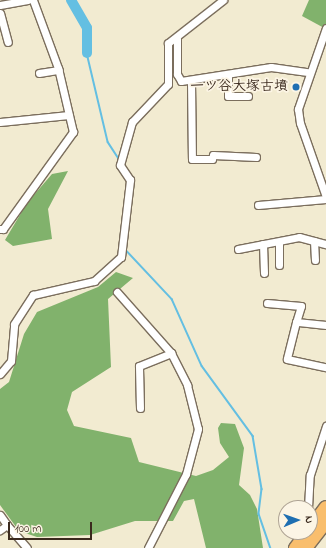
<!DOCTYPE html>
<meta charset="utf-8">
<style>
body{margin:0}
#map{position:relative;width:326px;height:548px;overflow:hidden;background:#f2ebd1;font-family:"Indie Flower","Klee One",sans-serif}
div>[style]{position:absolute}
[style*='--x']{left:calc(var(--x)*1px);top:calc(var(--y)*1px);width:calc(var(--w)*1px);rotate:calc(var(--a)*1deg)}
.forest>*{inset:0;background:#81b26c}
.stream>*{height:1.5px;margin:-0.75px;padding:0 0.75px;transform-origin:0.75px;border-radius:0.75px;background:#64bfe2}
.river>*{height:10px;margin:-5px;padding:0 5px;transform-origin:5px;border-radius:5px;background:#64bfe2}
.roads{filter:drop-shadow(1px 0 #7b6e5d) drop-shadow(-1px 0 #7b6e5d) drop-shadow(0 1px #7b6e5d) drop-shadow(0 -1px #7b6e5d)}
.street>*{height:7px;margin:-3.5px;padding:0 3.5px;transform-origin:3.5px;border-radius:3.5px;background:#fff}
.highway>*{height:12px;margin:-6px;padding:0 6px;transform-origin:6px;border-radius:6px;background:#f9be6d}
.dots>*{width:11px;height:11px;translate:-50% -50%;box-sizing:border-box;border:2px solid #fcf5e5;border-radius:50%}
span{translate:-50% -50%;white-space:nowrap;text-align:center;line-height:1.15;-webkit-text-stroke:3.5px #fcf5e5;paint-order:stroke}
.poi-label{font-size:14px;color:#3b2a1e;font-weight:700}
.right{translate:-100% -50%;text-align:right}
.north{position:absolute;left:278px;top:500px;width:40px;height:40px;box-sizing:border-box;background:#fcf5e5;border:1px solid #afa495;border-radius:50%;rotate:88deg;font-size:11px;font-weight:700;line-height:16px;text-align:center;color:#3b2a1e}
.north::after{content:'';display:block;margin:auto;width:14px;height:18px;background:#1f6fb2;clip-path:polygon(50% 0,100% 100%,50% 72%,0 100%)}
.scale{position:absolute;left:8px;top:522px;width:84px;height:18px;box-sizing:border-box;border:2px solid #3b2a1e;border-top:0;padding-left:5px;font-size:12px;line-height:14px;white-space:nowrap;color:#3b2a1e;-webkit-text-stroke:3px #fcf5e5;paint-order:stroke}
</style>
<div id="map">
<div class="forest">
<div style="clip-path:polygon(309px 0,326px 0,326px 29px,302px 16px)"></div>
<div style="clip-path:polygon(68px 171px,48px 209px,52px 239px,13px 246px,5px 240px,27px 203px,52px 174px)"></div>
<div style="clip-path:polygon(116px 272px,133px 278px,108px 299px,111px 367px,72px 392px,67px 410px,74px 426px,131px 438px,139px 462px,196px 476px,213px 470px,229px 457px,220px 443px,218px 428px,221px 423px,235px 424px,244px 448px,239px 485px,250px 495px,257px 509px,263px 548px,206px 548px,194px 499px,184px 501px,173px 521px,135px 521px,90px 535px,37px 537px,19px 531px,0 505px,0 389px,9px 382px,24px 334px,37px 312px,98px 287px)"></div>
</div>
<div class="stream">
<div style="--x:87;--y:53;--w:91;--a:76.7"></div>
<div style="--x:108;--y:142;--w:20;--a:57"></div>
<div style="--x:125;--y:249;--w:69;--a:46.8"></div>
<div style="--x:172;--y:299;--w:73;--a:65.9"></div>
<div style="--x:202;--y:366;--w:87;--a:53.9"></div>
<div style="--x:253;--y:436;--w:54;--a:80.4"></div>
<div style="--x:262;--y:489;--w:25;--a:97"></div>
<div style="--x:259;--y:514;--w:36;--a:71"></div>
</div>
<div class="river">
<div style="--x:71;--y:0;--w:32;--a:60"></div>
<div style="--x:87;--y:28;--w:25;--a:90"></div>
</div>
<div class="roads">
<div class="street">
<div style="--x:0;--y:5;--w:28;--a:-10"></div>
<div style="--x:0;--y:13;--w:30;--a:75"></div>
<div style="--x:326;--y:28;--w:86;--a:109.1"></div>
<div style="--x:298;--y:109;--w:14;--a:82"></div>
<div style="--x:300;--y:123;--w:78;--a:70.6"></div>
<div style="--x:177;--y:39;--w:35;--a:90"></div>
<div style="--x:177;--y:74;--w:8;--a:60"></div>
<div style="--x:181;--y:81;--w:91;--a:-8.8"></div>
<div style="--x:271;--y:67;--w:37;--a:8"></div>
<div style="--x:39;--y:73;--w:20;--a:-9"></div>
<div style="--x:228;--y:75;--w:21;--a:90"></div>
<div style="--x:228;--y:96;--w:20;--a:0"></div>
<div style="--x:191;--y:81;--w:78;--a:89.3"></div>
<div style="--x:192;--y:159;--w:20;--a:0"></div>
<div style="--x:212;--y:159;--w:4;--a:-76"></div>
<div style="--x:213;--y:155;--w:43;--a:2.7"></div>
<div style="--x:0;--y:122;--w:69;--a:-5.8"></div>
<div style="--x:258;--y:205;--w:68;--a:-5"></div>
<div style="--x:0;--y:229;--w:3;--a:0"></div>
<div style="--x:3;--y:229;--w:120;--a:-54.2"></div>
<div style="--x:73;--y:132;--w:66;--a:-103.2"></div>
<div style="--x:58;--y:68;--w:72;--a:-110.2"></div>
<div style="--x:314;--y:241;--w:19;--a:87"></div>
<div style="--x:279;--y:242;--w:23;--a:90"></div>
<div style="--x:263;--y:244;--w:29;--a:88"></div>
<div style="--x:238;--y:249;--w:62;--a:-11.1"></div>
<div style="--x:299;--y:237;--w:28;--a:15"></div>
<div style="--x:117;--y:292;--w:81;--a:48.5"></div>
<div style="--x:267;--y:303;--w:34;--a:5"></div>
<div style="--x:301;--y:306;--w:17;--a:107"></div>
<div style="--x:326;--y:325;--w:30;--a:-174"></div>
<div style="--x:296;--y:322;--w:38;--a:104"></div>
<div style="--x:287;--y:359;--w:40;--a:12"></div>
<div style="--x:0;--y:374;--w:17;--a:-50"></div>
<div style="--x:11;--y:361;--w:37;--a:-85"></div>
<div style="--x:14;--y:324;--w:35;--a:-57"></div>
<div style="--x:33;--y:295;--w:63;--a:-12.9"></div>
<div style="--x:94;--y:281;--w:36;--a:-42"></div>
<div style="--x:121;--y:257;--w:78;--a:-83.3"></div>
<div style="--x:130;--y:180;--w:18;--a:-124"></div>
<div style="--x:120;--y:165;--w:45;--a:-74.4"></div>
<div style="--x:132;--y:122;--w:52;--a:-46.5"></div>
<div style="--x:168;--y:84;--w:41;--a:-90"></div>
<div style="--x:168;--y:43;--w:70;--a:-38"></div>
<div style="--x:140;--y:408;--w:42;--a:-91.4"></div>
<div style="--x:139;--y:366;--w:35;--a:-22"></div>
<div style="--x:171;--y:353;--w:36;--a:63"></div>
<div style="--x:187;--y:385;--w:45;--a:76"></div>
<div style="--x:198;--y:429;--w:47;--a:104.9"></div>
<div style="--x:186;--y:474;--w:83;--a:117.2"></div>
<div style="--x:308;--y:508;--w:33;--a:-87"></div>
<div style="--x:310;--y:475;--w:52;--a:-71.9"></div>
<div style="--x:0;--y:515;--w:12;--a:55"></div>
<div style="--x:7;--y:525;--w:9;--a:144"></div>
<div style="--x:7;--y:525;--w:30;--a:49"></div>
</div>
<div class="highway">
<div style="--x:310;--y:528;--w:26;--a:-53"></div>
<div style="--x:295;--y:548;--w:20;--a:-53"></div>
<div style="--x:306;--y:548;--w:33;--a:-52"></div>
</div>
</div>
<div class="dots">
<div style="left:296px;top:87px;background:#1f6fb2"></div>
</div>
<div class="poi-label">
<span class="right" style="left:288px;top:87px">一ツ谷大塚古墳</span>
</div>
<div class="north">N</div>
<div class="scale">100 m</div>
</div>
